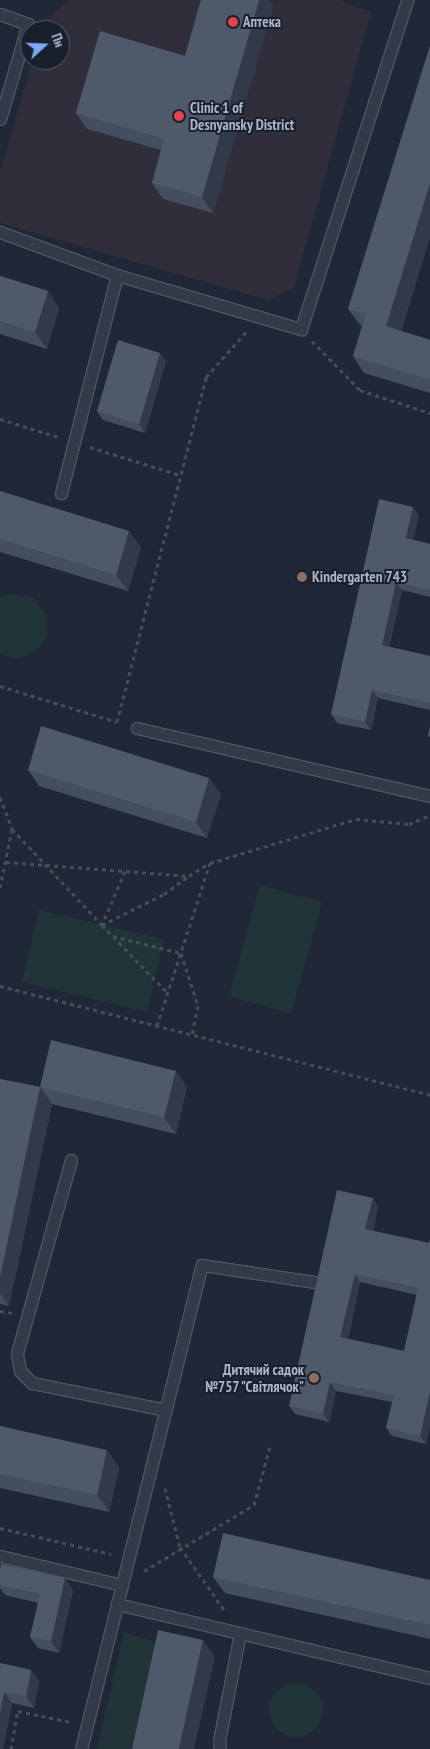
<!DOCTYPE html>
<meta charset="utf-8">
<style>
body{margin:0}
#map{position:relative;width:430px;height:1749px;overflow:hidden;background:#202837;font-family:"PT Sans Narrow",sans-serif}
div>[style]{position:absolute}
[style*='--x']{left:calc(var(--x)*1px);top:calc(var(--y)*1px);width:calc(var(--w)*1px);rotate:calc(var(--a)*1deg)}
.medical>*{inset:0;background:#302e3b}
.green>*{inset:0;background:#213438}
.round{border-radius:50%}
.path>*{height:3px;margin-top:-1.5px;transform-origin:0;background:repeating-linear-gradient(90deg,#3f5155 0 4px,transparent 0 8px)}
.roads{filter:drop-shadow(1px 0 #4d5562) drop-shadow(-1px 0 #4d5562) drop-shadow(0 1px #4d5562) drop-shadow(0 -1px #4d5562)}
.lane>*{height:11px;margin:-5.5px;padding:0 5.5px;transform-origin:5.5px;border-radius:5.5px;background:#333a47}
.wall>*{inset:0;background:#434e5f}
.shaded-wall>*{inset:0;background:#303a4a}
.building>*{inset:0;background:#4e596a}
.dots>*{width:14px;height:14px;translate:-50% -50%;box-sizing:border-box;border:2px solid #191f2c;border-radius:50%}
span{translate:-50% -50%;white-space:nowrap;text-align:center;line-height:1.15;-webkit-text-stroke:4px #191f2c;paint-order:stroke}
.poi-label{font-size:15px;color:#adb5c4;font-weight:700}
.left{translate:0 -50%;text-align:left}
.right{translate:-100% -50%;text-align:right}
.north{position:absolute;left:20px;top:20px;width:50px;height:50px;box-sizing:border-box;background:#191f2c;border:1px solid #545b69;border-radius:50%;rotate:70deg;font-size:14px;font-weight:700;line-height:20px;text-align:center;color:#adb5c4}
.north::after{content:'';display:block;margin:auto;width:18px;height:22px;background:#7ea7f8;clip-path:polygon(50% 0,100% 100%,50% 72%,0 100%)}
</style>
<div id="map">
<div class="medical">
<div style="clip-path:polygon(69px 0,338px 0,371px 12px,294px 287px,269px 300px,0 223px,0 173px,33px 60px,60px 60px,60px 30px,42px 30px,45px 21px)"></div>
</div>
<div class="green">
<div style="clip-path:polygon(11px 593px,33px 598px,46px 615px,47px 636px,42px 645px,25px 657px,14px 659px,0 654px,0 597px)"></div>
<div style="clip-path:polygon(260px 885px,322px 902px,291px 1014px,229px 996px)"></div>
<div style="clip-path:polygon(39px 910px,164px 939px,147px 1012px,22px 982px)"></div>
<div style="clip-path:polygon(124px 1632px,170px 1647px,147px 1749px,97px 1749px)"></div>
<div class="round" style="left:269px;top:1683px;width:54px;height:54px"></div>
</div>
<div class="path">
<div style="--x:312;--y:341;--w:69;--a:45.6"></div>
<div style="--x:360;--y:390;--w:74;--a:18.2"></div>
<div style="--x:0;--y:419;--w:61;--a:17.2"></div>
<div style="--x:90;--y:447;--w:94;--a:17.3"></div>
<div style="--x:0;--y:686;--w:122;--a:17.1"></div>
<div style="--x:117;--y:722;--w:356;--a:-75.5"></div>
<div style="--x:206;--y:377;--w:60;--a:-48.4"></div>
<div style="--x:0;--y:797;--w:34;--a:69"></div>
<div style="--x:12;--y:829;--w:60;--a:101.5"></div>
<div style="--x:12;--y:829;--w:132;--a:46.8"></div>
<div style="--x:102;--y:925;--w:69;--a:-26.6"></div>
<div style="--x:164;--y:894;--w:31;--a:-36"></div>
<div style="--x:6;--y:862;--w:184;--a:4.4"></div>
<div style="--x:189;--y:876;--w:25;--a:-32"></div>
<div style="--x:210;--y:863;--w:152;--a:-16.8"></div>
<div style="--x:356;--y:819;--w:53;--a:5.4"></div>
<div style="--x:409;--y:824;--w:23;--a:-23"></div>
<div style="--x:125;--y:871;--w:59;--a:113.1"></div>
<div style="--x:102;--y:925;--w:95;--a:45.9"></div>
<div style="--x:113;--y:936;--w:70;--a:14"></div>
<div style="--x:181;--y:953;--w:56;--a:72.2"></div>
<div style="--x:198;--y:1006;--w:29;--a:102"></div>
<div style="--x:0;--y:986;--w:444;--a:14.2"></div>
<div style="--x:157;--y:1026;--w:171;--a:-72"></div>
<div style="--x:0;--y:1311;--w:12;--a:9"></div>
<div style="--x:165;--y:1488;--w:61;--a:75.7"></div>
<div style="--x:180;--y:1547;--w:78;--a:54.9"></div>
<div style="--x:0;--y:1528;--w:114;--a:13.2"></div>
<div style="--x:144;--y:1571;--w:128;--a:-31"></div>
<div style="--x:254;--y:1505;--w:64;--a:-74.7"></div>
<div style="--x:11;--y:1749;--w:39;--a:-80"></div>
<div style="--x:18;--y:1711;--w:54;--a:11.7"></div>
</div>
<div class="roads">
<div class="lane">
<div style="--x:0;--y:14;--w:30;--a:20"></div>
<div style="--x:28;--y:24;--w:99;--a:106.4"></div>
<div style="--x:0;--y:232;--w:125;--a:20.2"></div>
<div style="--x:117;--y:275;--w:192;--a:16.4"></div>
<div style="--x:301;--y:329;--w:346;--a:-72.1"></div>
<div style="--x:61;--y:493;--w:225;--a:-75.6"></div>
<div style="--x:137;--y:728;--w:301;--a:13.1"></div>
<div style="--x:71;--y:1160;--w:201;--a:105.6"></div>
<div style="--x:17;--y:1354;--w:17;--a:80"></div>
<div style="--x:20;--y:1371;--w:17;--a:45"></div>
<div style="--x:32;--y:1383;--w:10;--a:11"></div>
<div style="--x:42;--y:1385;--w:126;--a:11.4"></div>
<div style="--x:0;--y:1556;--w:125;--a:13.4"></div>
<div style="--x:117;--y:1604;--w:322;--a:13.3"></div>
<div style="--x:81;--y:1749;--w:499;--a:-76"></div>
<div style="--x:202;--y:1265;--w:114;--a:8.6"></div>
<div style="--x:220;--y:1749;--w:8;--a:-97"></div>
<div style="--x:219;--y:1741;--w:110;--a:-79"></div>
</div>
</div>
<div class="wall">
<div style="clip-path:polygon(201px 0,269px 0,273px 6px,213px 213px,163px 199px,152px 183px,161px 150px,87px 129px,76px 113px,185px 56px)"></div>
<div style="clip-path:polygon(430px 46px,430px 237px,401px 331px,430px 340px,430px 393px,364px 373px,353px 356px,362px 326px,360px 325px,348px 309px)"></div>
<div style="clip-path:polygon(0 276px,48px 291px,59px 308px,47px 349px,0 334px)"></div>
<div style="clip-path:polygon(160px 353px,166px 361px,145px 433px,103px 420px,97px 411px)"></div>
<div style="clip-path:polygon(0 491px,141px 547px,128px 591px,0 552px)"></div>
<div style="clip-path:polygon(419px 515px,413px 540px,430px 544px,430px 597px,402px 590px,389px 647px,430px 656px,430px 710px,378px 698px,371px 730px,337px 723px,331px 714px)"></div>
<div style="clip-path:polygon(28px 770px,209px 778px,221px 794px,207px 838px,39px 786px)"></div>
<div style="clip-path:polygon(0 1079px,40px 1087px,187px 1087px,176px 1134px,52px 1104px,9px 1306px,0 1304px)"></div>
<div style="clip-path:polygon(evenodd,378px 1206px,373px 1231px,429px 1243px,430px 1239px,430px 1426px,426px 1444px,392px 1436px,386px 1428px,392px 1402px,336px 1391px,329px 1422px,295px 1414px,289px 1406px,378px 1206px,360px 1282px,417px 1295px,404px 1351px,348px 1339px,360px 1282px)"></div>
<div style="clip-path:polygon(0 1426px,119px 1467px,109px 1512px,0 1488px)"></div>
<div style="clip-path:polygon(0 1570px,73px 1590px,59px 1653px,38px 1648px,30px 1637px,38px 1603px,5px 1595px,0 1588px)"></div>
<div style="clip-path:polygon(213px 1577px,430px 1580px,430px 1639px,225px 1593px)"></div>
<div style="clip-path:polygon(0 1663px,31px 1670px,39px 1681px,34px 1708px,12px 1703px,3px 1749px,0 1749px)"></div>
</div>
<div class="shaded-wall">
<div style="clip-path:polygon(259px 0,269px 0,273px 6px,213px 213px,202px 197px)"></div>
<div style="clip-path:polygon(430px 183px,430px 237px,397px 342px,386px 326px)"></div>
<div style="clip-path:polygon(48px 291px,59px 308px,47px 349px,35px 332px)"></div>
<div style="clip-path:polygon(160px 353px,166px 361px,145px 433px,139px 424px)"></div>
<div style="clip-path:polygon(413px 507px,419px 515px,412px 547px,406px 538px)"></div>
<div style="clip-path:polygon(129px 531px,141px 547px,128px 591px,116px 575px)"></div>
<div style="clip-path:polygon(396px 582px,402px 590px,388px 653px,382px 645px)"></div>
<div style="clip-path:polygon(372px 690px,378px 698px,371px 730px,365px 722px)"></div>
<div style="clip-path:polygon(209px 778px,221px 794px,207px 838px,196px 822px)"></div>
<div style="clip-path:polygon(176px 1071px,187px 1087px,176px 1134px,164px 1117px)"></div>
<div style="clip-path:polygon(40px 1087px,52px 1104px,9px 1306px,0 1293px,0 1277px)"></div>
<div style="clip-path:polygon(373px 1198px,378px 1206px,371px 1238px,365px 1229px)"></div>
<div style="clip-path:polygon(355px 1274px,360px 1282px,346px 1345px,340px 1337px)"></div>
<div style="clip-path:polygon(330px 1382px,336px 1391px,329px 1422px,323px 1413px)"></div>
<div style="clip-path:polygon(430px 1391px,430px 1426px,426px 1444px,420px 1436px)"></div>
<div style="clip-path:polygon(107px 1450px,119px 1467px,109px 1512px,97px 1495px)"></div>
<div style="clip-path:polygon(65px 1578px,73px 1590px,59px 1653px,51px 1641px)"></div>
<div style="clip-path:polygon(203px 1640px,215px 1657px,194px 1749px,179px 1749px)"></div>
<div style="clip-path:polygon(31px 1670px,39px 1681px,34px 1708px,26px 1696px)"></div>
<div style="clip-path:polygon(4px 1692px,12px 1703px,3px 1749px,0 1749px,0 1713px)"></div>
</div>
<div class="building">
<div style="clip-path:polygon(201px 0,259px 0,202px 197px,152px 183px,164px 139px,76px 113px,100px 31px,185px 56px)"></div>
<div style="clip-path:polygon(430px 46px,430px 183px,386px 326px,430px 340px,430px 380px,353px 356px,366px 314px,348px 309px)"></div>
<div style="clip-path:polygon(0 276px,48px 291px,35px 332px,0 321px)"></div>
<div style="clip-path:polygon(118px 340px,160px 353px,139px 424px,97px 411px)"></div>
<div style="clip-path:polygon(0 491px,129px 531px,116px 575px,0 539px)"></div>
<div style="clip-path:polygon(379px 499px,413px 507px,406px 538px,430px 544px,430px 590px,396px 582px,382px 645px,430px 656px,430px 703px,372px 690px,365px 722px,331px 714px)"></div>
<div style="clip-path:polygon(41px 726px,209px 778px,196px 822px,28px 770px)"></div>
<div style="clip-path:polygon(430px 726px,430px 737px,428px 736px)"></div>
<div style="clip-path:polygon(51px 1040px,176px 1071px,164px 1117px,40px 1087px)"></div>
<div style="clip-path:polygon(0 1079px,40px 1087px,0 1277px)"></div>
<div style="clip-path:polygon(evenodd,337px 1190px,373px 1198px,365px 1229px,429px 1243px,430px 1239px,430px 1391px,420px 1436px,386px 1428px,394px 1395px,330px 1382px,323px 1413px,289px 1406px,337px 1190px,355px 1274px,418px 1288px,404px 1351px,340px 1337px,355px 1274px)"></div>
<div style="clip-path:polygon(0 1426px,107px 1450px,97px 1495px,0 1474px)"></div>
<div style="clip-path:polygon(223px 1533px,430px 1580px,430px 1625px,213px 1577px)"></div>
<div style="clip-path:polygon(1px 1564px,65px 1578px,51px 1641px,30px 1637px,40px 1594px,0 1585px,0 1570px)"></div>
<div style="clip-path:polygon(158px 1630px,203px 1640px,179px 1749px,132px 1749px)"></div>
<div style="clip-path:polygon(0 1663px,31px 1670px,26px 1696px,4px 1692px,0 1713px)"></div>
</div>
<div class="dots">
<div style="left:233px;top:22px;background:#e0444e"></div>
<div style="left:179px;top:116px;background:#e0444e"></div>
<div style="left:302px;top:577px;background:#8d6e63"></div>
<div style="left:314px;top:1378px;background:#8d6e63"></div>
</div>
<div class="poi-label">
<span class="left" style="left:243px;top:22px">Аптека</span>
<span class="left" style="left:190px;top:116px">Clinic 1 of<br>Desnyansky District</span>
<span class="left" style="left:312px;top:577px">Kindergarten 743</span>
<span class="right" style="left:304px;top:1378px">Дитячий садок<br>№757 "Світлячок"</span>
</div>
<div class="north">Пн</div>
</div>
